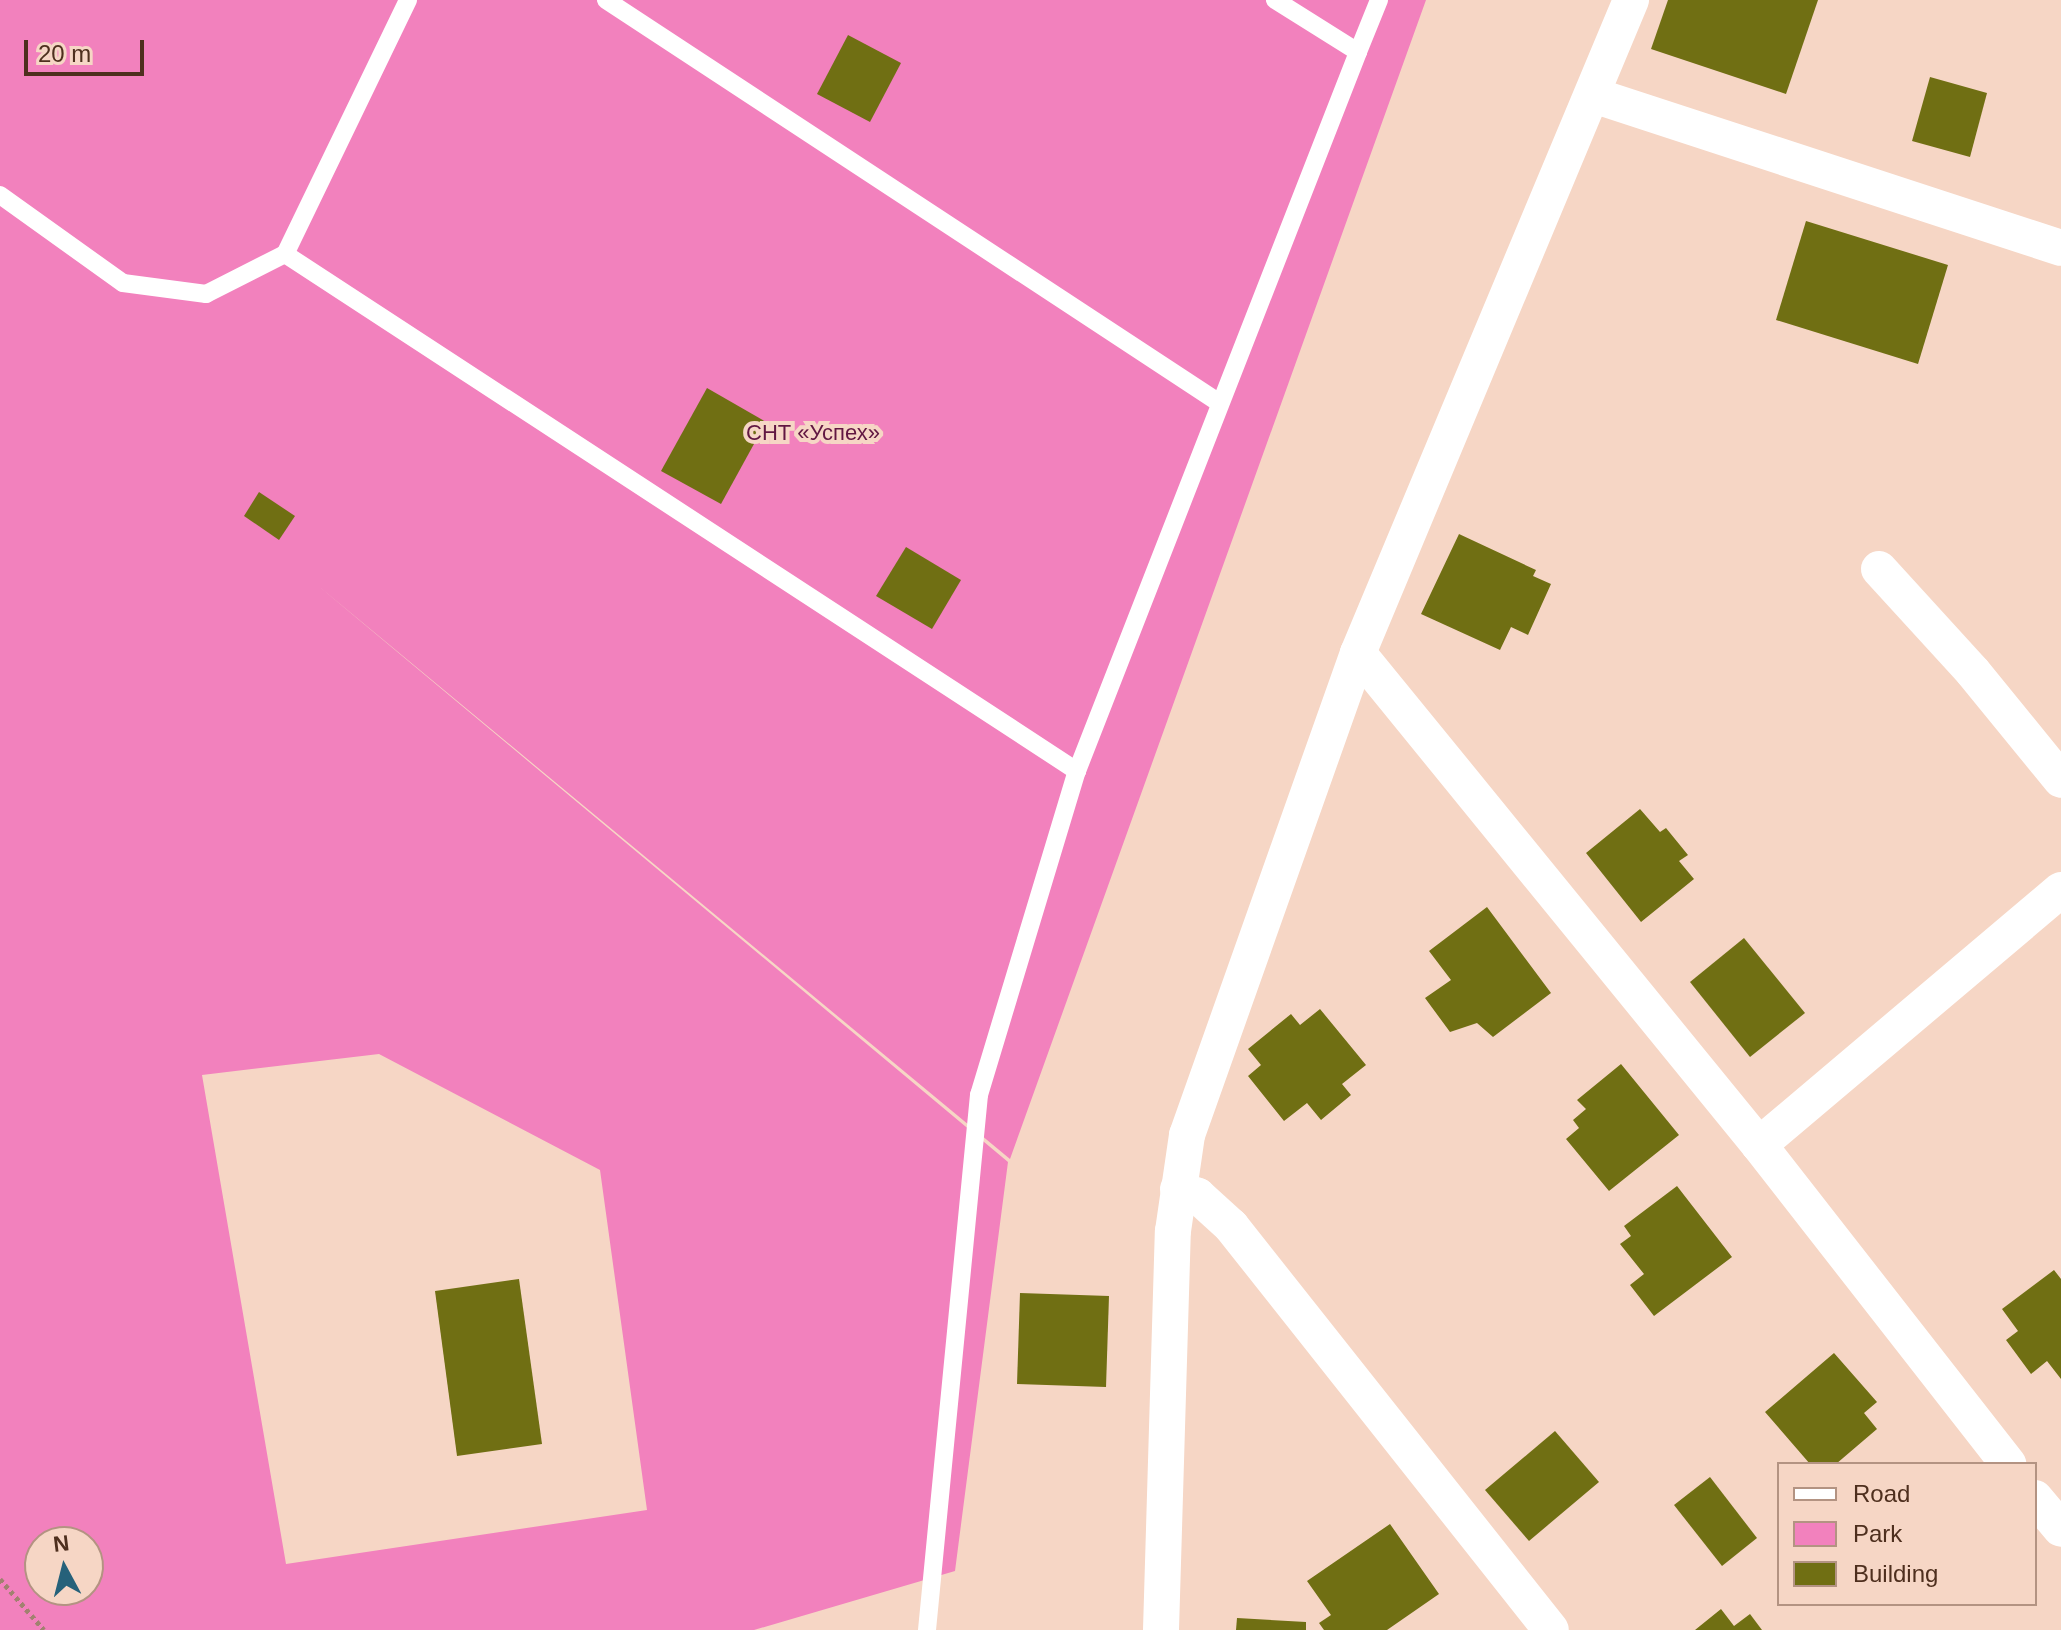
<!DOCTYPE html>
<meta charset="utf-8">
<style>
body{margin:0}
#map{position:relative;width:2061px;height:1630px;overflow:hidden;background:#f6d6c5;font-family:Arial,sans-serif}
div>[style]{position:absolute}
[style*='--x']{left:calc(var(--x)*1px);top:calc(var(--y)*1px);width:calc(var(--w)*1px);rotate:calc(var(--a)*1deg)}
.green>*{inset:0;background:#f281bd}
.building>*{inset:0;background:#706f13}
.path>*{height:5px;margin-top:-2.5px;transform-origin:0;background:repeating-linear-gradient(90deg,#a18170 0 4px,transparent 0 8px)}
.lane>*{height:18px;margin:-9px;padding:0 9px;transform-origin:9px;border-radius:9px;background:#fff}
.street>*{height:36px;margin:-18px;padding:0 18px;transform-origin:18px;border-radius:18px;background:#fff}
span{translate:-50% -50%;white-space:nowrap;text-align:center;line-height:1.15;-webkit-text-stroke:8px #f6d6c5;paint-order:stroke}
.park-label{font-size:22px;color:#611742}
.legend{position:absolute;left:1777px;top:1462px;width:260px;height:144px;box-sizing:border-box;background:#f6d6c5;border:2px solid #b39382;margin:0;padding:10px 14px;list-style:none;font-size:24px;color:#4e2f1e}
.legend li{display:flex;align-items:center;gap:16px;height:40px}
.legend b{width:40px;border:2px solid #b39382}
.north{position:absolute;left:24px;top:1526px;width:80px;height:80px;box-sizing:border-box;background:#f6d6c5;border:2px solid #b39382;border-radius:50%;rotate:353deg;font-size:22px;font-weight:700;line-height:32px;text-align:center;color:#4e2f1e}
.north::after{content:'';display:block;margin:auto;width:28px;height:36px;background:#26617a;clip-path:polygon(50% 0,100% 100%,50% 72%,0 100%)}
.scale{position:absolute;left:24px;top:40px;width:120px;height:36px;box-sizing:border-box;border:4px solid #4e2f1e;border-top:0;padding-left:10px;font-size:24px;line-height:28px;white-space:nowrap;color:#4e2f1e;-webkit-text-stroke:6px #f6d6c5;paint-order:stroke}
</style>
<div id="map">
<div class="green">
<div style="clip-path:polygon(evenodd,0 0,1426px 0,1010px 1159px,316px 584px,1008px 1162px,955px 1571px,754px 1630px,0 1630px,0 0,379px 1054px,600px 1170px,647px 1510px,286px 1564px,202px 1075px,379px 1054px,0 0,40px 1542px,88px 1542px,88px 1590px,40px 1590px,40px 1542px)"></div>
</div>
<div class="building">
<div style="clip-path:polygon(1668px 0,1818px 0,1786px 94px,1651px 49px)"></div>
<div style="clip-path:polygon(848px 35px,901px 63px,870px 122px,817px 94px)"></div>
<div style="clip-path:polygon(1930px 77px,1987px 93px,1970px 157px,1912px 141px)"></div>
<div style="clip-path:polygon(1806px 221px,1948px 265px,1918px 364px,1776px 320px)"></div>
<div style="clip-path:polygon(707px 388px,766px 422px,721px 504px,661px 471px)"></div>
<div style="clip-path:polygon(259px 492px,295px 516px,279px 540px,244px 516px)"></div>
<div style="clip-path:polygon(1459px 534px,1536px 570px,1533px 576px,1551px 584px,1528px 635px,1511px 627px,1500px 650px,1421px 614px)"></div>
<div style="clip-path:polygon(906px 547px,961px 580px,932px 629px,876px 596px)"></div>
<div style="clip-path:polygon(1640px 809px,1660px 832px,1666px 828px,1688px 855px,1679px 861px,1694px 879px,1641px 922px,1586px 853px)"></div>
<div style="clip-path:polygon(1487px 907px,1551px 993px,1493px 1037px,1477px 1023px,1450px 1032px,1425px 998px,1451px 980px,1429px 951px)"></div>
<div style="clip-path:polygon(1744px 938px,1805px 1013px,1750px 1057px,1690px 982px)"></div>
<div style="clip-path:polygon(1320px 1009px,1366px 1065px,1342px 1084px,1351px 1095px,1321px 1120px,1307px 1103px,1284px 1121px,1248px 1076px,1261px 1065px,1248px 1049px,1291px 1014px,1300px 1025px)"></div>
<div style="clip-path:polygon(1621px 1064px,1679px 1135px,1609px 1191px,1566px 1139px,1579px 1128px,1573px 1120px,1586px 1109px,1577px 1100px)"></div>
<div style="clip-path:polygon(1677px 1186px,1732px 1257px,1654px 1316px,1630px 1285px,1644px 1274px,1620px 1244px,1631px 1236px,1624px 1226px)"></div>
<div style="clip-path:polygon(2054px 1270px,2061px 1279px,2061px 1379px,2047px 1361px,2031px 1374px,2006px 1340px,2018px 1331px,2002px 1309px)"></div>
<div style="clip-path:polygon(519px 1279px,542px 1444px,457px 1456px,435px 1291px)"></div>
<div style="clip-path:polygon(1020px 1293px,1109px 1296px,1106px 1387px,1017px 1384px)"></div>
<div style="clip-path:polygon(1834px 1353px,1877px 1402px,1864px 1413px,1877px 1429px,1836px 1464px,1810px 1464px,1765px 1412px)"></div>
<div style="clip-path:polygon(1555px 1431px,1599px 1482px,1529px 1541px,1485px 1490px)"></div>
<div style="clip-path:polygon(1710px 1477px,1757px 1538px,1722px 1566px,1674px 1505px)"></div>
<div style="clip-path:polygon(1390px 1524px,1439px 1594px,1387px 1630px,1324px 1630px,1319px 1623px,1331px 1615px,1307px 1581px)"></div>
<div style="clip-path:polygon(1721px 1609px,1734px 1626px,1750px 1614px,1762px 1630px,1695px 1630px)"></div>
<div style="clip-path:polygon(1237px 1618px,1306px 1622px,1306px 1630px,1236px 1630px)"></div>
</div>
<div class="path">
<div style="--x:0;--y:1579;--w:67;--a:49.2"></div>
</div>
<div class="lane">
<div style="--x:408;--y:0;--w:282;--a:115.8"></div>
<div style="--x:285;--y:254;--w:946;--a:33.14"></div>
<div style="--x:606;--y:0;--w:732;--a:33.3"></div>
<div style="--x:1358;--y:52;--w:56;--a:-68"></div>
<div style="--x:0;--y:195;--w:151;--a:35.6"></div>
<div style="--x:123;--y:283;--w:84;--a:7.5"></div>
<div style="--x:206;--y:294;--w:89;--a:-26.9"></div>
<div style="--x:927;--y:1630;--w:538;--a:-84.45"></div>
<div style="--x:979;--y:1095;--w:338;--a:-73.2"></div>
<div style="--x:1077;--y:771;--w:772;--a:-68.65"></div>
<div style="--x:1358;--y:52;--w:98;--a:-147.9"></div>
</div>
<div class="street">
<div style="--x:1593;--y:95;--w:492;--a:18.1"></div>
<div style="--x:1879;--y:569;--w:139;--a:47.6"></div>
<div style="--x:1973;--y:672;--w:139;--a:50.8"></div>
<div style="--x:1358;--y:653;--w:635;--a:50.82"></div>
<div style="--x:1759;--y:1145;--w:405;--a:52"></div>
<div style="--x:1759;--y:1145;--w:395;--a:-40.2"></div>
<div style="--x:1178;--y:1189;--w:21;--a:19"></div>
<div style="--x:1198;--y:1196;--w:45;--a:42.3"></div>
<div style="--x:1231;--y:1226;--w:515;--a:51.62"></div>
<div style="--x:2035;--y:1498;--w:40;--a:50"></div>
<div style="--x:1161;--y:1630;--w:399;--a:-88.3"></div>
<div style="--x:1173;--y:1231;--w:97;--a:-81.7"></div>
<div style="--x:1187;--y:1135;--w:511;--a:-70.47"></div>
<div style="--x:1358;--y:653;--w:708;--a:-67.31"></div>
</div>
<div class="park-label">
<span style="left:813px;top:433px">СНТ «Успех»</span>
</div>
<ul class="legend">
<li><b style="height:10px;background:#fff"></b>Road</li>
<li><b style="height:22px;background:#f281bd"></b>Park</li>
<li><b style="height:22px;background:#706f13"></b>Building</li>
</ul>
<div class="north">N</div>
<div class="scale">20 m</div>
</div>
